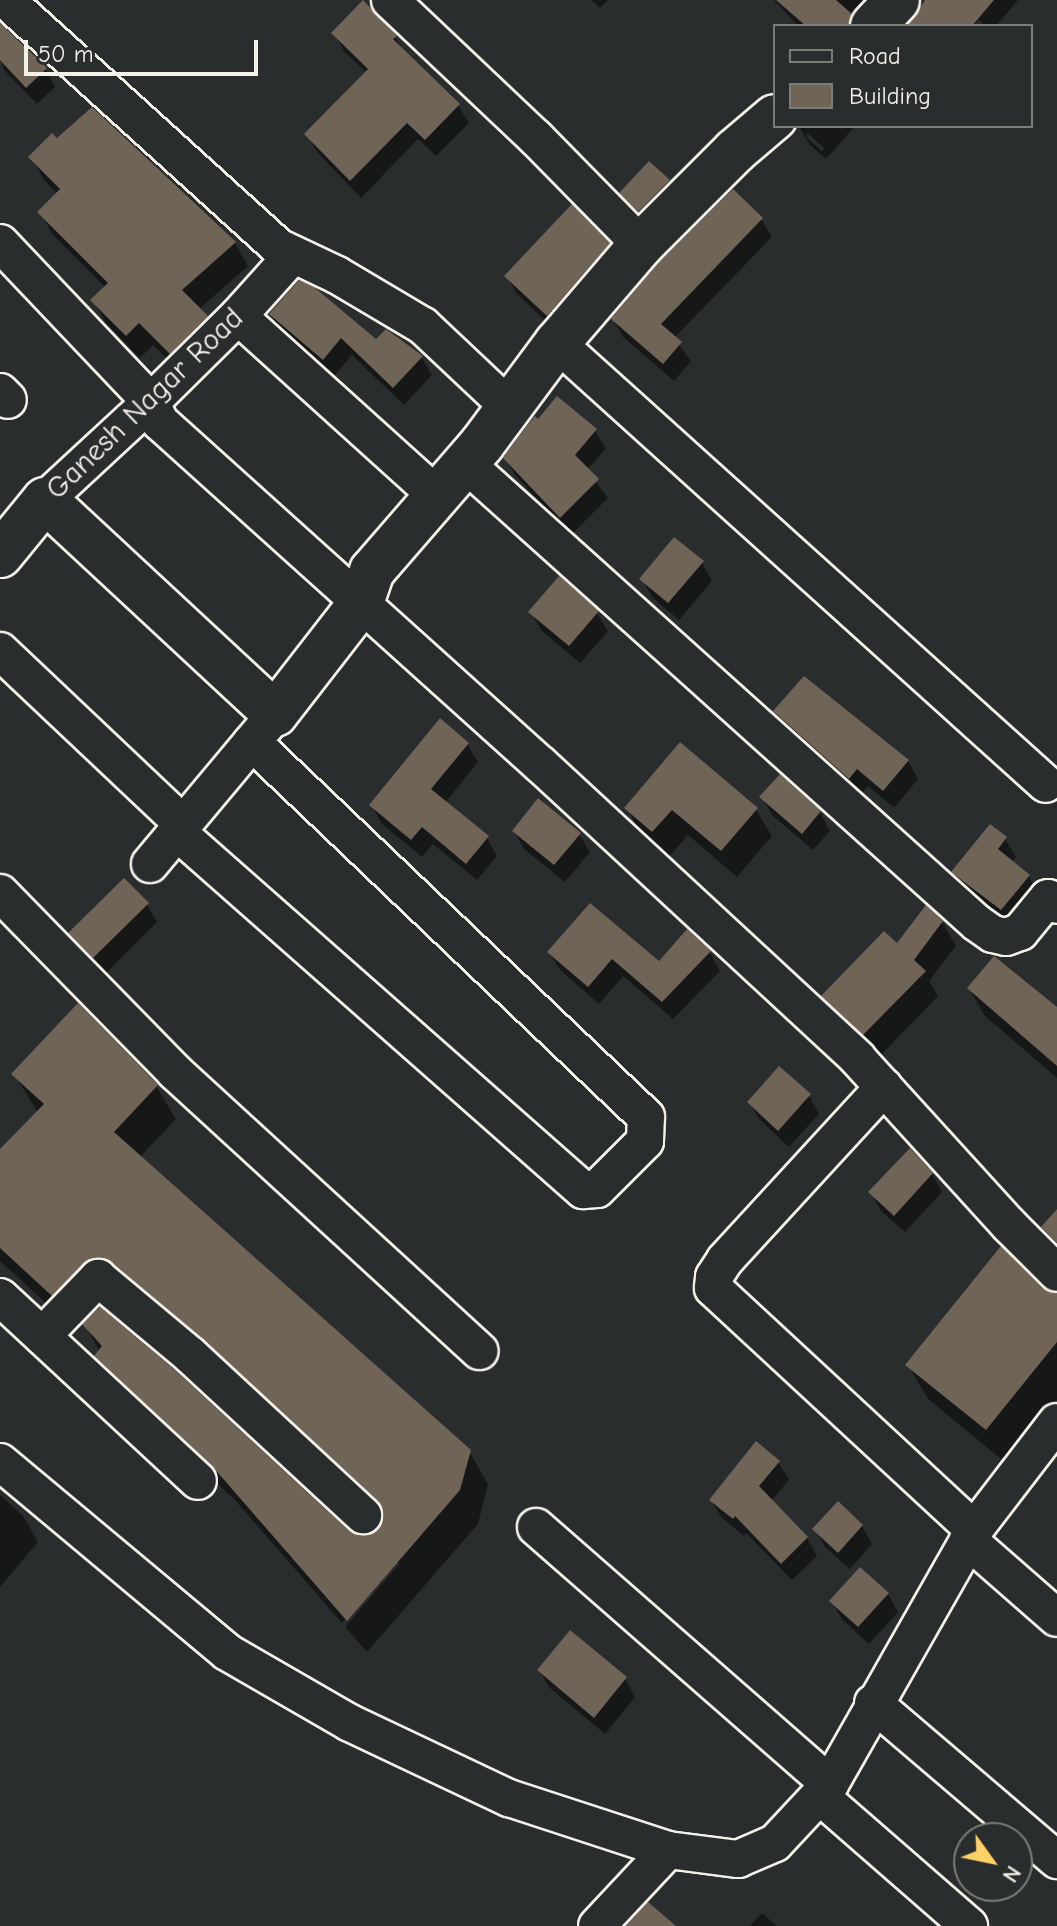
<!DOCTYPE html>
<style>
body{margin:0}
#map{position:relative;width:1057px;height:1926px;overflow:hidden;background:#2a2d2e;font-family:"Comic Neue",sans-serif}
div>[style]{position:absolute}
[style*='--x']{left:calc(var(--x)*1px);top:calc(var(--y)*1px);width:calc(var(--w)*1px);rotate:calc(var(--a)*1deg)}
.shadow>*{inset:0;background:#0007}
.building>*{inset:0;background:#706457}
.roads{filter:drop-shadow(2px 0 #f4f1e8) drop-shadow(-2px 0 #f4f1e8) drop-shadow(0 2px #f4f1e8) drop-shadow(0 -2px #f4f1e8)}
.street>*{height:36px;margin:-18px;padding:0 18px;transform-origin:18px;border-radius:18px;background:#2a2d2e}
.secondary>*{height:44px;margin:-22px;padding:0 22px;transform-origin:22px;border-radius:22px;background:#2a2d2e}
span{translate:-50% -50%;white-space:nowrap;text-align:center;line-height:1.15;-webkit-text-stroke:6px #2a2d2e;paint-order:stroke}
.street-label{font-size:30px;color:#f4f1e8}
.legend{position:absolute;left:773px;top:24px;width:260px;height:104px;box-sizing:border-box;background:#2a2d2e;border:2px solid #7b7b78;margin:0;padding:10px 14px;list-style:none;font-size:24px;color:#f4f1e8}
.legend li{display:flex;align-items:center;gap:16px;height:40px}
.legend b{width:40px;border:2px solid #7b7b78}
.north{position:absolute;left:953px;top:1822px;width:80px;height:80px;box-sizing:border-box;background:#2a2d2e;border:2px solid #7b7b78;border-radius:50%;rotate:123deg;font-size:22px;font-weight:700;line-height:32px;text-align:center;color:#f4f1e8}
.north::after{content:'';display:block;margin:auto;width:28px;height:36px;background:#ffd166;clip-path:polygon(50% 0,100% 100%,50% 72%,0 100%)}
.scale{position:absolute;left:24px;top:40px;width:234px;height:36px;box-sizing:border-box;border:4px solid #f4f1e8;border-top:0;padding-left:10px;font-size:24px;line-height:28px;white-space:nowrap;color:#f4f1e8;-webkit-text-stroke:6px #2a2d2e;paint-order:stroke}
</style>
<div id="map">
<div class="shadow">
<div style="clip-path:polygon(591px 0,608px 0,600px 8px)"></div>
<div style="clip-path:polygon(774px 0,878px 0,857px 26px,798px 26px)"></div>
<div style="clip-path:polygon(924px 0,1018px 0,996px 26px,985px 26px,979px 20px,974px 26px,910px 26px)"></div>
<div style="clip-path:polygon(334px 33px,395px 37px,405px 53px,458px 105px,469px 123px,436px 156px,418px 139px,361px 198px,317px 152px,307px 134px,367px 73px,344px 51px)"></div>
<div style="clip-path:polygon(0 44px,45px 69px,55px 87px,37px 104px,3px 69px)"></div>
<div style="clip-path:polygon(evenodd,855px 126px,826px 159px,810px 145px,799px 127px,855px 126px,807px 133px,824px 148px,822px 151px,807px 138px,807px 133px)"></div>
<div style="clip-path:polygon(31px 157px,235px 243px,248px 266px,198px 310px,219px 340px,184px 375px,153px 345px,140px 358px,106px 323px,93px 300px,106px 288px,53px 235px,40px 212px,58px 194px,44px 180px)"></div>
<div style="clip-path:polygon(650px 164px,669px 182px,679px 200px,650px 229px,632px 211px,622px 193px)"></div>
<div style="clip-path:polygon(761px 219px,772px 237px,674px 338px,691px 361px,674px 381px,623px 337px,613px 319px)"></div>
<div style="clip-path:polygon(608px 244px,618px 262px,558px 333px,517px 294px,507px 276px)"></div>
<div style="clip-path:polygon(271px 314px,376px 342px,386px 331px,422px 358px,432px 375px,404px 405px,352px 355px,334px 376px,281px 332px)"></div>
<div style="clip-path:polygon(595px 431px,606px 448px,587px 470px,608px 498px,571px 535px,516px 476px,505px 458px)"></div>
<div style="clip-path:polygon(702px 563px,712px 581px,679px 620px,652px 597px,642px 579px)"></div>
<div style="clip-path:polygon(531px 612px,597px 613px,608px 631px,580px 663px,541px 630px)"></div>
<div style="clip-path:polygon(775px 712px,908px 761px,918px 779px,894px 808px,868px 786px,860px 796px,786px 730px)"></div>
<div style="clip-path:polygon(467px 744px,478px 762px,445px 803px,487px 838px,497px 856px,477px 880px,433px 844px,422px 857px,382px 824px,372px 806px)"></div>
<div style="clip-path:polygon(780px 777px,820px 813px,830px 831px,813px 850px,772px 815px,762px 797px)"></div>
<div style="clip-path:polygon(627px 808px,756px 810px,772px 836px,737px 877px,688px 835px,668px 858px,642px 835px)"></div>
<div style="clip-path:polygon(514px 831px,579px 834px,590px 852px,565px 882px,524px 849px)"></div>
<div style="clip-path:polygon(1005px 839px,1016px 857px,1011px 862px,1028px 876px,1039px 894px,1012px 927px,964px 890px,954px 872px)"></div>
<div style="clip-path:polygon(147px 905px,157px 922px,104px 975px,81px 951px,71px 933px)"></div>
<div style="clip-path:polygon(590px 906px,659px 964px,687px 932px,710px 953px,720px 971px,673px 1019px,623px 976px,599px 1004px,560px 970px,549px 952px)"></div>
<div style="clip-path:polygon(942px 922px,956px 946px,929px 981px,938px 996px,878px 1058px,837px 1020px,823px 996px,897px 946px)"></div>
<div style="clip-path:polygon(995px 958px,1057px 1010px,1057px 1078px,984px 1015px,969px 988px)"></div>
<div style="clip-path:polygon(14px 1074px,156px 1086px,176px 1119px,139px 1158px,469px 1451px,488px 1484px,478px 1524px,367px 1652px,345px 1627px,400px 1563px,394px 1563px,342px 1623px,234px 1499px,115px 1389px,96px 1356px,100px 1352px,85px 1325px,348px 1533px,369px 1537px,381px 1530px,383px 1518px,225px 1372px,110px 1291px,72px 1327px,0 1261px,0 1152px,38px 1113px)"></div>
<div style="clip-path:polygon(809px 1096px,819px 1114px,789px 1147px,760px 1120px,749px 1102px)"></div>
<div style="clip-path:polygon(932px 1174px,942px 1192px,905px 1232px,881px 1211px,871px 1193px)"></div>
<div style="clip-path:polygon(1057px 1212px,1057px 1251px,1043px 1227px)"></div>
<div style="clip-path:polygon(1001px 1249px,1050px 1295px,1057px 1295px,1057px 1400px,1006px 1463px,928px 1399px,908px 1365px)"></div>
<div style="clip-path:polygon(778px 1462px,789px 1480px,771px 1501px,807px 1538px,817px 1556px,792px 1580px,746px 1533px,744px 1536px,722px 1518px,711px 1500px)"></div>
<div style="clip-path:polygon(0 1495px,23px 1516px,38px 1542px,0 1587px)"></div>
<div style="clip-path:polygon(862px 1526px,872px 1544px,850px 1569px,825px 1547px,815px 1529px)"></div>
<div style="clip-path:polygon(888px 1594px,898px 1612px,869px 1644px,842px 1619px,831px 1601px)"></div>
<div style="clip-path:polygon(539px 1670px,625px 1679px,635px 1697px,605px 1734px,550px 1688px)"></div>
<div style="clip-path:polygon(762px 1913px,777px 1926px,750px 1926px)"></div>
</div>
<div class="building">
<div style="clip-path:polygon(363px 0,397px 36px,393px 39px,460px 104px,425px 140px,407px 123px,350px 181px,304px 134px,368px 69px,331px 33px)"></div>
<div style="clip-path:polygon(776px 0,836px 0,852px 14px,849px 26px,806px 26px)"></div>
<div style="clip-path:polygon(925px 0,994px 0,972px 26px,907px 26px)"></div>
<div style="clip-path:polygon(0 23px,47px 68px,26px 88px,0 60px)"></div>
<div style="clip-path:polygon(92px 107px,236px 242px,182px 290px,208px 316px,170px 354px,139px 323px,126px 336px,90px 300px,108px 283px,37px 212px,60px 189px,28px 157px,52px 133px,57px 138px)"></div>
<div style="clip-path:polygon(649px 161px,670px 180px,638px 212px,619px 193px)"></div>
<div style="clip-path:polygon(733px 189px,763px 218px,661px 324px,682px 342px,663px 364px,611px 319px,659px 262px)"></div>
<div style="clip-path:polygon(572px 204px,610px 243px,547px 316px,504px 276px)"></div>
<div style="clip-path:polygon(299px 280px,314px 287px,376px 339px,386px 329px,423px 356px,393px 388px,341px 338px,323px 360px,269px 314px)"></div>
<div style="clip-path:polygon(557px 396px,597px 429px,575px 455px,599px 479px,560px 518px,503px 458px,529px 423px,535px 416px,538px 419px)"></div>
<div style="clip-path:polygon(674px 537px,704px 561px,668px 603px,639px 579px)"></div>
<div style="clip-path:polygon(559px 576px,599px 611px,569px 646px,528px 612px)"></div>
<div style="clip-path:polygon(804px 676px,909px 760px,883px 791px,857px 769px,849px 779px,773px 711px)"></div>
<div style="clip-path:polygon(440px 718px,469px 743px,431px 789px,489px 836px,466px 864px,422px 827px,411px 840px,369px 805px)"></div>
<div style="clip-path:polygon(680px 742px,758px 808px,721px 851px,672px 810px,652px 832px,624px 808px)"></div>
<div style="clip-path:polygon(780px 774px,821px 811px,802px 834px,759px 797px)"></div>
<div style="clip-path:polygon(538px 798px,581px 833px,554px 865px,512px 831px)"></div>
<div style="clip-path:polygon(990px 824px,1007px 837px,998px 849px,1030px 875px,1001px 910px,951px 872px)"></div>
<div style="clip-path:polygon(124px 878px,149px 903px,93px 958px,68px 933px)"></div>
<div style="clip-path:polygon(590px 903px,659px 961px,687px 929px,711px 951px,662px 1002px,612px 959px,588px 987px,547px 952px)"></div>
<div style="clip-path:polygon(926px 905px,943px 921px,914px 960px,926px 971px,863px 1035px,821px 996px,884px 931px,897px 943px)"></div>
<div style="clip-path:polygon(994px 956px,1057px 1007px,1057px 1066px,967px 988px)"></div>
<div style="clip-path:polygon(78px 1003px,158px 1085px,114px 1132px,471px 1450px,460px 1490px,347px 1621px,212px 1466px,94px 1356px,102px 1346px,82px 1324px,100px 1307px,176px 1371px,349px 1531px,368px 1535px,379px 1529px,383px 1510px,377px 1500px,204px 1340px,111px 1262px,91px 1258px,52px 1296px,0 1248px,0 1149px,44px 1104px,11px 1074px)"></div>
<div style="clip-path:polygon(779px 1066px,811px 1094px,778px 1131px,747px 1102px)"></div>
<div style="clip-path:polygon(910px 1148px,933px 1173px,894px 1216px,868px 1192px)"></div>
<div style="clip-path:polygon(1057px 1209px,1057px 1243px,1041px 1227px)"></div>
<div style="clip-path:polygon(1001px 1246px,1042px 1288px,1057px 1293px,1057px 1342px,986px 1430px,905px 1365px)"></div>
<div style="clip-path:polygon(756px 1441px,780px 1461px,759px 1486px,808px 1537px,781px 1564px,735px 1516px,733px 1519px,709px 1500px)"></div>
<div style="clip-path:polygon(838px 1501px,863px 1525px,838px 1553px,812px 1529px)"></div>
<div style="clip-path:polygon(860px 1567px,889px 1593px,858px 1627px,829px 1601px)"></div>
<div style="clip-path:polygon(570px 1630px,627px 1677px,594px 1718px,537px 1670px)"></div>
<div style="clip-path:polygon(648px 1902px,676px 1926px,626px 1926px)"></div>
</div>
<div class="roads">
<div class="street">
<div style="--x:6;--y:0;--w:367;--a:42.2"></div>
<div style="--x:278;--y:247;--w:65;--a:25.4"></div>
<div style="--x:337;--y:275;--w:100;--a:30.7"></div>
<div style="--x:423;--y:326;--w:118;--a:43.3"></div>
<div style="--x:390;--y:0;--w:201;--a:43.4"></div>
<div style="--x:536;--y:138;--w:150;--a:45.5"></div>
<div style="--x:0;--y:243;--w:219;--a:46.5"></div>
<div style="--x:151;--y:402;--w:22;--a:66"></div>
<div style="--x:160;--y:422;--w:513;--a:42"></div>
<div style="--x:541;--y:765;--w:431;--a:42.8"></div>
<div style="--x:857;--y:1058;--w:227;--a:47.7"></div>
<div style="--x:1010;--y:1226;--w:66;--a:45"></div>
<div style="--x:238;--y:316;--w:268;--a:42.1"></div>
<div style="--x:557;--y:343;--w:658;--a:42.05"></div>
<div style="--x:0;--y:392;--w:11;--a:45"></div>
<div style="--x:465;--y:463;--w:688;--a:41.94"></div>
<div style="--x:977;--y:923;--w:19;--a:35"></div>
<div style="--x:993;--y:934;--w:13;--a:13"></div>
<div style="--x:1006;--y:937;--w:15;--a:-20"></div>
<div style="--x:1020;--y:932;--w:44;--a:-50.5"></div>
<div style="--x:1048;--y:898;--w:11;--a:38"></div>
<div style="--x:45;--y:500;--w:144;--a:-42.8"></div>
<div style="--x:151;--y:402;--w:122;--a:-44.7"></div>
<div style="--x:238;--y:316;--w:82;--a:-48"></div>
<div style="--x:0;--y:651;--w:252;--a:43.4"></div>
<div style="--x:176;--y:831;--w:543;--a:41.41"></div>
<div style="--x:583;--y:1190;--w:14;--a:-4"></div>
<div style="--x:597;--y:1189;--w:68;--a:-45"></div>
<div style="--x:645;--y:1141;--w:24;--a:-88"></div>
<div style="--x:646;--y:1117;--w:544;--a:-136.42"></div>
<div style="--x:150;--y:864;--w:182;--a:-50.1"></div>
<div style="--x:0;--y:893;--w:250;--a:45.6"></div>
<div style="--x:175;--y:1072;--w:413;--a:42.5"></div>
<div style="--x:884;--y:1087;--w:235;--a:132.6"></div>
<div style="--x:725;--y:1260;--w:20;--a:123"></div>
<div style="--x:714;--y:1277;--w:11;--a:95"></div>
<div style="--x:713;--y:1288;--w:356;--a:42.8"></div>
<div style="--x:0;--y:1297;--w:270;--a:42.9"></div>
<div style="--x:42;--y:1336;--w:81;--a:-46"></div>
<div style="--x:98;--y:1278;--w:120;--a:39.9"></div>
<div style="--x:190;--y:1355;--w:236;--a:42.8"></div>
<div style="--x:0;--y:1462;--w:296;--a:39.9"></div>
<div style="--x:227;--y:1652;--w:142;--a:30"></div>
<div style="--x:350;--y:1723;--w:176;--a:25.3"></div>
<div style="--x:509;--y:1798;--w:167;--a:18.1"></div>
<div style="--x:536;--y:1527;--w:390;--a:41.2"></div>
<div style="--x:968;--y:1540;--w:118;--a:41.2"></div>
<div style="--x:873;--y:1703;--w:242;--a:40.5"></div>
<div style="--x:820;--y:1796;--w:198;--a:41.1"></div>
<div style="--x:597;--y:1926;--w:104;--a:-46.9"></div>
<div style="--x:668;--y:1850;--w:71;--a:7.3"></div>
<div style="--x:738;--y:1859;--w:40;--a:-23.4"></div>
<div style="--x:775;--y:1843;--w:81;--a:-47"></div>
<div style="--x:830;--y:1784;--w:292;--a:-60.4"></div>
<div style="--x:974;--y:1530;--w:136;--a:-52.5"></div>
</div>
<div class="secondary">
<div style="--x:873;--y:26;--w:35;--a:-47"></div>
<div style="--x:0;--y:555;--w:71;--a:-50.7"></div>
<div style="--x:45;--y:500;--w:314;--a:42.9"></div>
<div style="--x:275;--y:714;--w:140;--a:-52.2"></div>
<div style="--x:361;--y:603;--w:34;--a:-71"></div>
<div style="--x:372;--y:571;--w:168;--a:-49.1"></div>
<div style="--x:482;--y:444;--w:126;--a:-53.4"></div>
<div style="--x:557;--y:343;--w:129;--a:-49.4"></div>
<div style="--x:641;--y:245;--w:133;--a:-45"></div>
<div style="--x:735;--y:151;--w:52;--a:-40.4"></div>
</div>
</div>
<div class="street-label">
<span style="left:145px;top:404px;rotate:-44deg">Ganesh Nagar Road</span>
</div>
<ul class="legend">
<li><b style="height:10px;background:#2a2d2e"></b>Road</li>
<li><b style="height:22px;background:#706457"></b>Building</li>
</ul>
<div class="north">N</div>
<div class="scale">50 m</div>
</div>
